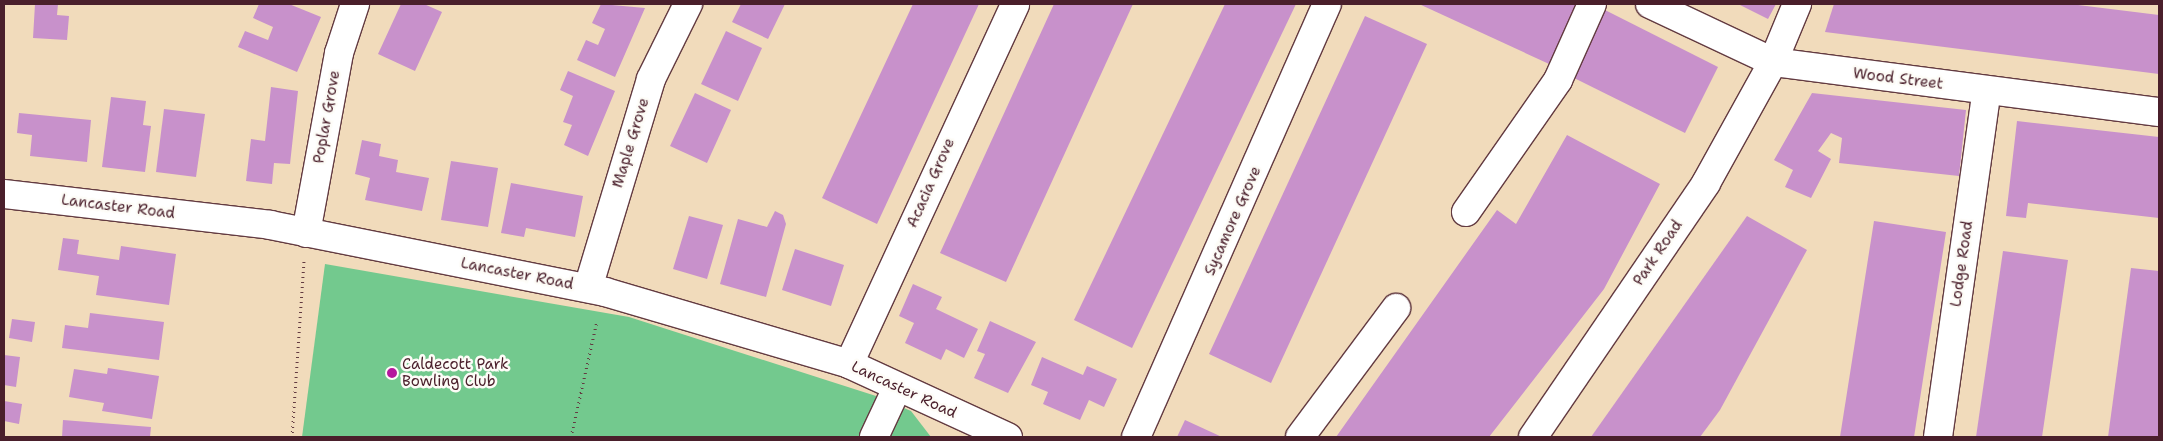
<!DOCTYPE html>
<style>
body{margin:0}
#map{position:relative;width:2163px;height:441px;overflow:hidden;background:#f1dbbb;font-family:"Shantell Sans",sans-serif}
div>[style]{position:absolute}
[style*='--x']{left:calc(var(--x)*1px);top:calc(var(--y)*1px);width:calc(var(--w)*1px);rotate:calc(var(--a)*1deg)}
.green>*{inset:0;background:#73c98e}
.building>*{inset:0;background:#c891cb}
.path>*{height:3px;margin-top:-1.5px;transform-origin:0;background:repeating-linear-gradient(90deg,#633b41 0 1px,transparent 0 5px)}
.roads{filter:drop-shadow(1px 0 #633b41) drop-shadow(-1px 0 #633b41) drop-shadow(0 1px #633b41) drop-shadow(0 -1px #633b41)}
.minor>*{height:28px;margin:-14px;padding:0 14px;transform-origin:14px;border-radius:14px;background:#fff}
.dots>*{width:14px;height:14px;translate:-50% -50%;box-sizing:border-box;border:2px solid #fdfcf7;border-radius:50%}
span{translate:-50% -50%;white-space:nowrap;text-align:center;line-height:1.15;-webkit-text-stroke:5px #fdfcf7;paint-order:stroke}
.street-label{font-size:15px;color:#4a1f2b}
.poi-label{font-size:15px;color:#4a1f2b}
.left{translate:0 -50%;text-align:left}
.frame{position:absolute;inset:0;border:5px solid #4a1f2b;pointer-events:none}
</style>
<div id="map">
<div class="green">
<div style="clip-path:polygon(325px 264px,629px 317px,876px 396px,911px 411px,931px 437px,302px 437px)"></div>
</div>
<div class="building">
<div style="clip-path:polygon(35px 4px,58px 4px,57px 15px,69px 16px,67px 40px,33px 38px)"></div>
<div style="clip-path:polygon(259px 4px,289px 4px,321px 17px,297px 72px,238px 47px,245px 31px,268px 40px,273px 27px,253px 18px)"></div>
<div style="clip-path:polygon(401px 4px,424px 4px,442px 12px,415px 71px,378px 54px)"></div>
<div style="clip-path:polygon(601px 4px,645px 8px,615px 77px,577px 60px,586px 40px,598px 45px,605px 29px,592px 23px)"></div>
<div style="clip-path:polygon(741px 4px,785px 4px,768px 39px,732px 22px)"></div>
<div style="clip-path:polygon(913px 4px,979px 4px,877px 224px,822px 198px)"></div>
<div style="clip-path:polygon(1054px 4px,1133px 4px,1006px 282px,940px 253px)"></div>
<div style="clip-path:polygon(1225px 4px,1296px 4px,1132px 348px,1074px 320px)"></div>
<div style="clip-path:polygon(1419px 4px,1576px 4px,1587px 9px,1560px 69px)"></div>
<div style="clip-path:polygon(1738px 4px,1776px 4px,1768px 19px)"></div>
<div style="clip-path:polygon(1834px 4px,2070px 4px,2159px 15px,2159px 74px,1825px 32px)"></div>
<div style="clip-path:polygon(1603px 9px,1718px 67px,1685px 133px,1570px 76px)"></div>
<div style="clip-path:polygon(1365px 16px,1427px 44px,1271px 383px,1209px 354px)"></div>
<div style="clip-path:polygon(726px 31px,762px 48px,738px 101px,701px 84px)"></div>
<div style="clip-path:polygon(568px 71px,615px 91px,588px 156px,564px 145px,572px 125px,563px 122px,573px 96px,560px 90px)"></div>
<div style="clip-path:polygon(271px 87px,298px 91px,290px 164px,274px 163px,272px 184px,246px 181px,251px 139px,265px 141px)"></div>
<div style="clip-path:polygon(695px 93px,731px 110px,707px 163px,670px 146px)"></div>
<div style="clip-path:polygon(1812px 93px,1966px 110px,1959px 176px,1839px 163px,1842px 138px,1831px 133px,1818px 151px,1831px 159px,1811px 198px,1785px 187px,1793px 170px,1774px 160px)"></div>
<div style="clip-path:polygon(111px 97px,146px 101px,143px 125px,151px 126px,145px 172px,102px 167px)"></div>
<div style="clip-path:polygon(164px 109px,205px 114px,196px 177px,156px 172px)"></div>
<div style="clip-path:polygon(19px 113px,91px 120px,87px 162px,30px 156px,32px 135px,17px 133px)"></div>
<div style="clip-path:polygon(2017px 121px,2159px 137px,2159px 218px,2028px 203px,2026px 218px,2006px 216px)"></div>
<div style="clip-path:polygon(1567px 135px,1660px 184px,1604px 289px,1489px 437px,1336px 437px,1497px 210px,1516px 224px)"></div>
<div style="clip-path:polygon(362px 140px,381px 144px,379px 156px,398px 160px,396px 172px,429px 178px,422px 211px,365px 200px,370px 178px,355px 174px)"></div>
<div style="clip-path:polygon(451px 161px,498px 168px,488px 227px,441px 220px)"></div>
<div style="clip-path:polygon(511px 183px,583px 196px,575px 237px,526px 228px,524px 237px,501px 233px)"></div>
<div style="clip-path:polygon(775px 211px,783px 215px,786px 224px,766px 297px,720px 284px,738px 219px,767px 227px)"></div>
<div style="clip-path:polygon(689px 216px,723px 225px,707px 279px,673px 269px)"></div>
<div style="clip-path:polygon(1747px 216px,1807px 250px,1720px 410px,1700px 437px,1591px 437px)"></div>
<div style="clip-path:polygon(1874px 221px,1946px 232px,1914px 437px,1840px 437px)"></div>
<div style="clip-path:polygon(63px 238px,79px 240px,77px 254px,119px 260px,121px 246px,176px 254px,169px 305px,96px 295px,99px 276px,58px 270px)"></div>
<div style="clip-path:polygon(795px 249px,844px 265px,831px 306px,782px 290px)"></div>
<div style="clip-path:polygon(2003px 251px,2068px 260px,2042px 437px,1976px 437px)"></div>
<div style="clip-path:polygon(2131px 268px,2159px 271px,2159px 437px,2108px 437px)"></div>
<div style="clip-path:polygon(913px 284px,942px 297px,936px 309px,978px 329px,964px 358px,946px 349px,941px 360px,905px 343px,914px 323px,899px 316px)"></div>
<div style="clip-path:polygon(90px 313px,164px 322px,159px 360px,62px 348px,65px 325px,88px 328px)"></div>
<div style="clip-path:polygon(12px 319px,35px 322px,32px 342px,9px 338px)"></div>
<div style="clip-path:polygon(990px 321px,1036px 342px,1008px 393px,974px 378px,985px 354px,977px 351px)"></div>
<div style="clip-path:polygon(4px 355px,20px 357px,16px 387px,4px 385px)"></div>
<div style="clip-path:polygon(1042px 357px,1083px 375px,1087px 366px,1117px 379px,1104px 407px,1089px 400px,1080px 420px,1043px 404px,1048px 392px,1031px 385px)"></div>
<div style="clip-path:polygon(108px 368px,159px 376px,152px 419px,102px 411px,104px 403px,69px 397px,74px 369px,107px 374px)"></div>
<div style="clip-path:polygon(4px 401px,22px 404px,19px 424px,4px 421px)"></div>
<div style="clip-path:polygon(63px 420px,151px 427px,150px 437px,62px 437px)"></div>
<div style="clip-path:polygon(1185px 420px,1222px 437px,1177px 437px)"></div>
</div>
<div class="path">
<div style="--x:292;--y:437;--w:176;--a:-86.1"></div>
<div style="--x:571;--y:437;--w:119;--a:-77.4"></div>
</div>
<div class="roads">
<div class="minor">
<div style="--x:1650;--y:4;--w:136;--a:25.2"></div>
<div style="--x:1773;--y:62;--w:389;--a:7.4"></div>
<div style="--x:4;--y:194;--w:268;--a:6.6"></div>
<div style="--x:270;--y:225;--w:342;--a:11.3"></div>
<div style="--x:605;--y:292;--w:254;--a:16.4"></div>
<div style="--x:849;--y:364;--w:175;--a:24.7"></div>
<div style="--x:1466;--y:212;--w:161;--a:-55.1"></div>
<div style="--x:1558;--y:80;--w:83;--a:-65.9"></div>
<div style="--x:306;--y:233;--w:183;--a:-79.6"></div>
<div style="--x:339;--y:53;--w:52;--a:-71.9"></div>
<div style="--x:588;--y:288;--w:218;--a:-73.2"></div>
<div style="--x:651;--y:79;--w:84;--a:-63.7"></div>
<div style="--x:849;--y:364;--w:396;--a:-65.2"></div>
<div style="--x:874;--y:437;--w:54;--a:-64.9"></div>
<div style="--x:1136;--y:437;--w:473;--a:-66.2"></div>
<div style="--x:1300;--y:437;--w:161;--a:-53.3"></div>
<div style="--x:1533;--y:437;--w:307;--a:-55.7"></div>
<div style="--x:1706;--y:183;--w:138;--a:-61"></div>
<div style="--x:1773;--y:62;--w:63;--a:-67.5"></div>
<div style="--x:1938;--y:437;--w:350;--a:-82"></div>
</div>
</div>
<div class="dots">
<div style="left:392px;top:373px;background:#b5179e"></div>
</div>
<div class="street-label">
<span style="left:1898px;top:79px;rotate:7deg">Wood Street</span>
<span style="left:327px;top:117px;rotate:-80deg">Poplar Grove</span>
<span style="left:631px;top:143px;rotate:-73deg">Maple Grove</span>
<span style="left:931px;top:183px;rotate:-66deg">Acacia Grove</span>
<span style="left:118px;top:207px;rotate:7deg">Lancaster Road</span>
<span style="left:1233px;top:221px;rotate:-66deg">Sycamore Grove</span>
<span style="left:1658px;top:253px;rotate:-56deg">Park Road</span>
<span style="left:1962px;top:264px;rotate:-82deg">Lodge Road</span>
<span style="left:517px;top:274px;rotate:11deg">Lancaster Road</span>
<span style="left:904px;top:390px;rotate:25deg">Lancaster Road</span>
</div>
<div class="poi-label">
<span class="left" style="left:402px;top:373px">Caldecott Park<br>Bowling Club</span>
</div>
<div class="frame"></div>
</div>
